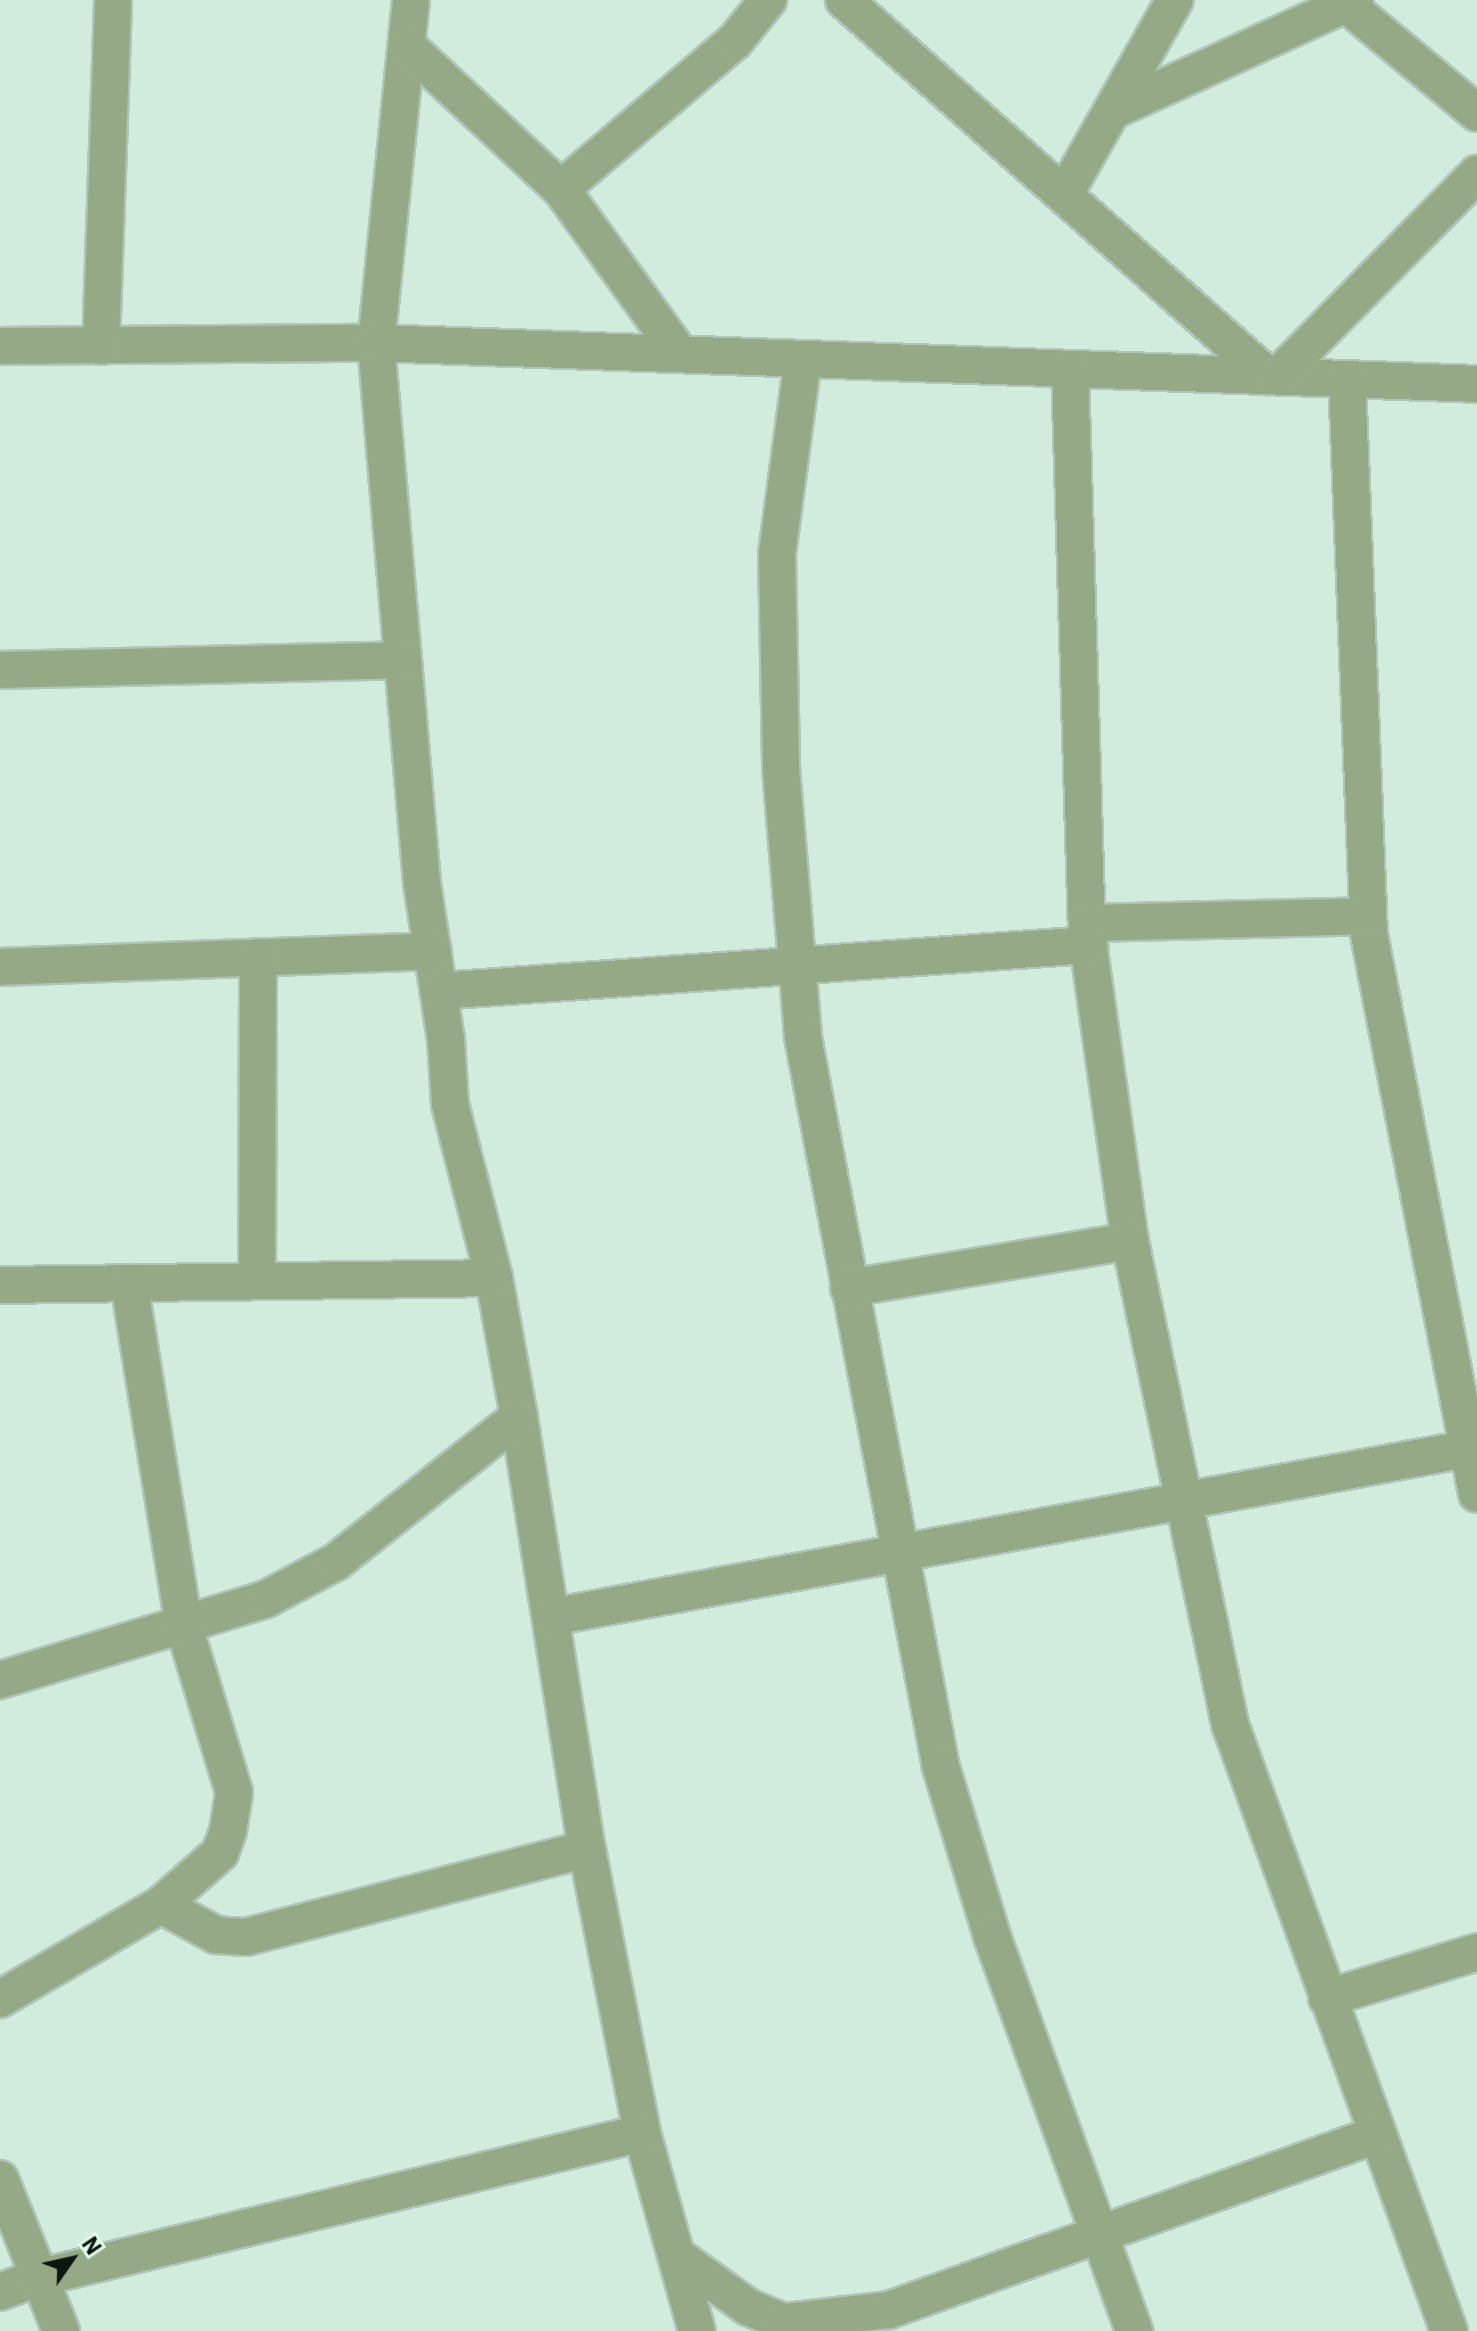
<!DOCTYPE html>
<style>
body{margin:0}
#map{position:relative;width:1477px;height:2331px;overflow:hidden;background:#d1ecdc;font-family:"IBM Plex Sans",sans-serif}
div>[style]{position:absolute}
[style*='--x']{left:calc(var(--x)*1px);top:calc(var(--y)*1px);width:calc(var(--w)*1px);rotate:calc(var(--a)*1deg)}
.roads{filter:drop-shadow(2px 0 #aec5b7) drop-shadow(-2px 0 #aec5b7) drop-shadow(0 2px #aec5b7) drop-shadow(0 -2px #aec5b7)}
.minor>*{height:36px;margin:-18px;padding:0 18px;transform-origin:18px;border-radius:18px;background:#96a986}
span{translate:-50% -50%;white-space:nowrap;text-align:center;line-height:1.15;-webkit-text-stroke:8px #def9e9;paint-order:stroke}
.north{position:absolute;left:32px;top:2219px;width:80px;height:80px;-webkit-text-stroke:6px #def9e9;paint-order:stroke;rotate:56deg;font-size:22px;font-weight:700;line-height:32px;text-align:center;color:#0c1510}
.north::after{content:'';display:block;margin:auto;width:28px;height:36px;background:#0c1510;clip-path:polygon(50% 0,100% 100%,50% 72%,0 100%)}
</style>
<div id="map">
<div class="roads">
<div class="minor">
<div style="--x:411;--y:0;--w:345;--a:95.8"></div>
<div style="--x:376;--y:343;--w:542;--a:85.13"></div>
<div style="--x:422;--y:883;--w:158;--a:81.3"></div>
<div style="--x:446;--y:1039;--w:65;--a:86.5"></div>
<div style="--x:450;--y:1104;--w:179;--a:75.8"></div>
<div style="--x:494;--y:1278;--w:141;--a:79.8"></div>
<div style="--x:519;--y:1417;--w:437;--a:81.1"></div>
<div style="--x:587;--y:1849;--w:289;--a:79"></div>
<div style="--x:642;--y:2133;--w:205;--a:74.5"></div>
<div style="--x:844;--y:0;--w:567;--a:41.57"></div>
<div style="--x:1341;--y:0;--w:177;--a:39.7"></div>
<div style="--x:407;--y:46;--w:210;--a:42.9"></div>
<div style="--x:561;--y:189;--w:203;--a:54.2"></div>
<div style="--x:1112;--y:111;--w:267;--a:-24.6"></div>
<div style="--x:561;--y:189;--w:228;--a:-40.4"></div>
<div style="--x:735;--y:41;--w:53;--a:-51.2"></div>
<div style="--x:1064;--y:195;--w:224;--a:-60.4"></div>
<div style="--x:0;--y:346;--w:376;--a:-0.5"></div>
<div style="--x:376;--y:343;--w:1102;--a:2.13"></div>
<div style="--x:101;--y:346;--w:346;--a:-88"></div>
<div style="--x:803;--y:359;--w:197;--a:97.6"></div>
<div style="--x:777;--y:554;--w:214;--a:88.9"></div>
<div style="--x:781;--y:768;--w:270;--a:85.3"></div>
<div style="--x:803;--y:1037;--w:743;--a:79.3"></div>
<div style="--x:941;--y:1767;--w:177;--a:73.2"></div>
<div style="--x:992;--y:1936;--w:420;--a:70.2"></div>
<div style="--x:1070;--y:369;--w:567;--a:88.28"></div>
<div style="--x:1087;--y:936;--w:308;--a:82"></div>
<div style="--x:1130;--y:1241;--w:493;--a:78.3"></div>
<div style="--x:1230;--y:1724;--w:645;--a:70.16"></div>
<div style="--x:1278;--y:376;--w:284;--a:-45.4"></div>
<div style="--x:1347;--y:379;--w:555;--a:87.73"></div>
<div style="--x:1369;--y:934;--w:570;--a:79.08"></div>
<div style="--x:0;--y:670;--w:403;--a:-1.4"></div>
<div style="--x:1087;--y:923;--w:281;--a:-1.4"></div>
<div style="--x:0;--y:967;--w:433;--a:-2.1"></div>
<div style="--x:439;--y:991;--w:652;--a:-4.05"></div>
<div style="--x:257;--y:1281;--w:324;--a:-89.8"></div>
<div style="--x:0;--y:1285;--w:494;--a:-0.8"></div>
<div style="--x:849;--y:1288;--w:285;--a:-9.5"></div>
<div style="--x:551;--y:1617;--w:941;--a:-10.4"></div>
<div style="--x:0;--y:1680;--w:278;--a:-16.9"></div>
<div style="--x:266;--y:1599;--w:79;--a:-27.9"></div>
<div style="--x:336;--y:1562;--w:233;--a:-38.4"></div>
<div style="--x:161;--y:1905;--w:63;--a:28.6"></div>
<div style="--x:216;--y:1935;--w:30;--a:4"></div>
<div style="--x:246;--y:1937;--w:352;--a:-14.5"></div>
<div style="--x:1327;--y:1998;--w:157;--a:-17"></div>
<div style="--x:0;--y:1999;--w:186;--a:-30.3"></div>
<div style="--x:161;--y:1905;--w:79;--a:-41.4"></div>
<div style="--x:220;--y:1853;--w:23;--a:-70"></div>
<div style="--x:228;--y:1831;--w:39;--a:-81"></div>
<div style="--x:234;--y:1792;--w:173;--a:-106.8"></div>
<div style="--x:184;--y:1626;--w:347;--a:-99.1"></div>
<div style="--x:0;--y:2179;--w:164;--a:68.1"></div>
<div style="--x:680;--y:2258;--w:84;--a:35.8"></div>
<div style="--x:748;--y:2307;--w:39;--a:23"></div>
<div style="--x:784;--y:2322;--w:106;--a:-6.5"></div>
<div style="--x:889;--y:2310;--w:517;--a:-19.77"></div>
<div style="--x:0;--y:2292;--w:40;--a:-21"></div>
<div style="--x:37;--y:2278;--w:622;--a:-13.48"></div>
</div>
</div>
<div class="north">N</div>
</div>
